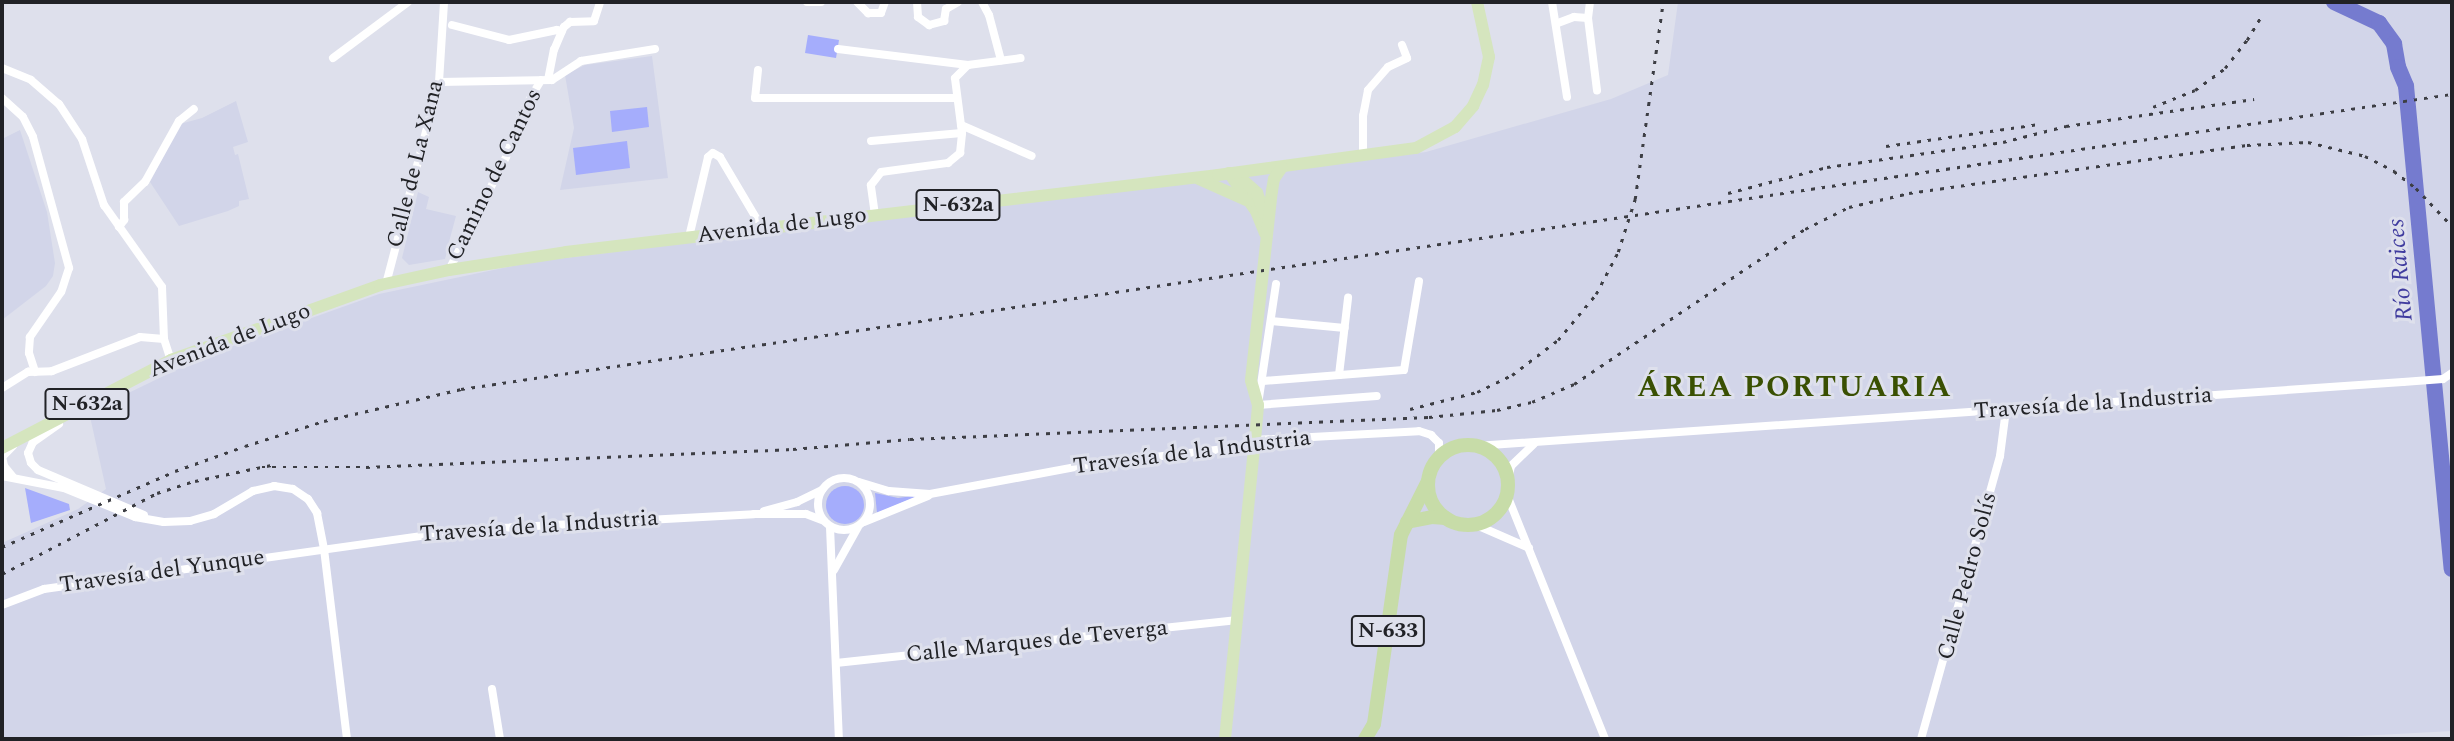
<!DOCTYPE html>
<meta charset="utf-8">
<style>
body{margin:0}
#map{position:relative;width:2454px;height:741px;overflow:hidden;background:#dee0ec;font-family:Spectral,serif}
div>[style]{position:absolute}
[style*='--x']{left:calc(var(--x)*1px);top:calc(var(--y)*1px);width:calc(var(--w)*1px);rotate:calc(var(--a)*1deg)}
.built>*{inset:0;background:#d2d5e9}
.green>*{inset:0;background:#a5adfc}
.round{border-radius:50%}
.river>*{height:16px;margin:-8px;padding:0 8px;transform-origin:8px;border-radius:8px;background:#757bcf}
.minor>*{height:8px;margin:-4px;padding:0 4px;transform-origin:4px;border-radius:4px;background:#fff}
.minor>.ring{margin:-4px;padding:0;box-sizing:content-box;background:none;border:8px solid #fff;border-radius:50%}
.primary>*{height:12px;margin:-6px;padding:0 6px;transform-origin:6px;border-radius:6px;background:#d5e5be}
.trunk>*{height:14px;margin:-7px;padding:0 7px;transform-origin:7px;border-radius:7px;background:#c7dca8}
.trunk>.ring{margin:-7px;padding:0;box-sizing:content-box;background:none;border:14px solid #c7dca8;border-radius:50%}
.rail>*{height:2.5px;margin-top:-1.25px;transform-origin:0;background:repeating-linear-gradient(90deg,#3d3e44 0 3.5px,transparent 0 10.5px)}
span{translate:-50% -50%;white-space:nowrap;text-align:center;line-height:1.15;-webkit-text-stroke:6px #dee0ec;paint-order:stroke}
.shield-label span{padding:2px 5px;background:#dee0ec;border:2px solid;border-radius:5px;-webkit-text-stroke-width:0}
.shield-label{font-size:21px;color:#212226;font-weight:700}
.street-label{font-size:23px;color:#212226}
.water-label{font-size:24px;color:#403c9f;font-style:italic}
.district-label{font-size:30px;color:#3a5002;font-weight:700;letter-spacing:2px}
.frame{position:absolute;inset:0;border:4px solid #212226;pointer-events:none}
</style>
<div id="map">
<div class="built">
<div style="clip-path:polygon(1678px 2px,2452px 2px,2452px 731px,2304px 739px,2px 739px,2px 543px,78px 509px,106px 489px,89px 412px,205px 356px,379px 294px,532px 262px,1426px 152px,1611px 99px,1668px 75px)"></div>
<div style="clip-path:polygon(652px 56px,668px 178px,560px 190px,574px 128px,565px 75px,585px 65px)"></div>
<div style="clip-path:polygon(236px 101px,248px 142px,233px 147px,235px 155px,238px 154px,249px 199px,239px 201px,239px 206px,228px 211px,179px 226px,150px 182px,180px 124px,202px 118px)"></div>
<div style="clip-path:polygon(20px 130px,47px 212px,55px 263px,53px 276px,46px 286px,2px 320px,2px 139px)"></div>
<div style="clip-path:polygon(418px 192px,429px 197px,426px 209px,456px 216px,449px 242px,458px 245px,454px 253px,447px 252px,445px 259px,409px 265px,402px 258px)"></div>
</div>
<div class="green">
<div style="clip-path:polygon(808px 35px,839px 40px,836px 58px,805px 53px)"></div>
<div style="clip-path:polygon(647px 107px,649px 127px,612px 132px,610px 111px)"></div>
<div style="clip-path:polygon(627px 141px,630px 168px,576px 175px,573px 148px)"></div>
<div class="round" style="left:826px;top:486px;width:38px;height:38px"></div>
<div style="clip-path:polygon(25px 488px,69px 504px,70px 510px,31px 523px)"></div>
<div style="clip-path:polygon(875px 493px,898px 498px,920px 495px,877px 513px)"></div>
</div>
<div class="river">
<div style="--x:2334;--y:2;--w:50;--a:25"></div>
<div style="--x:2379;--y:23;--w:26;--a:54"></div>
<div style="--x:2394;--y:44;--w:23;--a:80"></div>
<div style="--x:2398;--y:67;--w:21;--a:67"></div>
<div style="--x:2406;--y:86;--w:485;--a:84.6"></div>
</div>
<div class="minor">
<div style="--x:807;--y:2;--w:14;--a:0"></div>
<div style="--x:857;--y:2;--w:16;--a:45"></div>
<div style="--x:868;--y:13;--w:13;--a:0"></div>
<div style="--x:881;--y:13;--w:12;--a:-70"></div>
<div style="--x:917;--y:2;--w:15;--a:86"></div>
<div style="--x:918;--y:17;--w:14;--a:36"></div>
<div style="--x:929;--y:25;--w:16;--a:-15"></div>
<div style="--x:944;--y:21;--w:12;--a:-81"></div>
<div style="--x:946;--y:9;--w:14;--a:-30"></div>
<div style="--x:982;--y:2;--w:15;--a:62"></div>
<div style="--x:989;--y:15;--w:47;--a:75.1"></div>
<div style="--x:1552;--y:2;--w:96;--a:81"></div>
<div style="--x:1590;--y:2;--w:16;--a:97"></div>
<div style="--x:1588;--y:18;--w:73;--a:82.9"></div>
<div style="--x:1558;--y:23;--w:17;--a:-21"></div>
<div style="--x:1574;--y:17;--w:14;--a:4"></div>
<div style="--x:452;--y:25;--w:59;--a:14.7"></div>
<div style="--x:509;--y:40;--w:49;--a:-11.8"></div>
<div style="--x:557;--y:30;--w:5;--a:22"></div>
<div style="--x:838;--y:49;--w:131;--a:7"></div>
<div style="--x:333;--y:58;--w:94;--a:-36.7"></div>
<div style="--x:2;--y:68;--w:31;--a:22"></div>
<div style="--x:31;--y:80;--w:37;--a:41"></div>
<div style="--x:59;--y:104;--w:42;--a:56.7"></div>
<div style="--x:82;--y:139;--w:70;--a:71.6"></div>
<div style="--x:104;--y:205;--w:100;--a:54.7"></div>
<div style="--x:162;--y:287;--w:52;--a:87.8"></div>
<div style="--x:164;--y:339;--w:22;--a:72"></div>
<div style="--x:758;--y:70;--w:28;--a:96"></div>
<div style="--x:755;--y:98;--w:202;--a:0"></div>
<div style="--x:548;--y:80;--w:31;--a:-79"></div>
<div style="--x:554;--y:50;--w:25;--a:-67"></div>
<div style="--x:564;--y:27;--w:8;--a:-40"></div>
<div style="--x:570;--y:22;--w:24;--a:-2"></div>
<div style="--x:594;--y:21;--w:20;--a:-72"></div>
<div style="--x:439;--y:82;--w:113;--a:-1"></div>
<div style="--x:552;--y:80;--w:35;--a:-33"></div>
<div style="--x:581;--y:61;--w:75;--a:-9.2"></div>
<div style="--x:2;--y:98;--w:28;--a:42"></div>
<div style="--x:23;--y:117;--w:22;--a:63"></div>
<div style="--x:33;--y:137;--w:136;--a:74.6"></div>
<div style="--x:69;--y:268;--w:25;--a:108"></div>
<div style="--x:61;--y:292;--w:55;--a:124.6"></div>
<div style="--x:30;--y:337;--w:16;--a:94"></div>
<div style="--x:29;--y:353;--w:20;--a:72"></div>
<div style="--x:961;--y:125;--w:77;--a:23.6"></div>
<div style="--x:871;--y:141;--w:91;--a:-5"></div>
<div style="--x:1363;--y:156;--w:40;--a:-90"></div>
<div style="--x:1363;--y:116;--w:26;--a:-79"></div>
<div style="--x:1368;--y:90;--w:30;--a:-49"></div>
<div style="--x:1388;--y:67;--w:21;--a:-25"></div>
<div style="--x:1407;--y:58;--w:14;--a:-111"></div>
<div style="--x:875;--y:215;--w:30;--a:-98"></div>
<div style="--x:871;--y:185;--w:16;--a:-52"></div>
<div style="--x:881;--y:172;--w:68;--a:-7.7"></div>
<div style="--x:948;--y:163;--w:16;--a:-40"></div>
<div style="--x:960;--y:153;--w:20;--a:-84"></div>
<div style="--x:962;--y:133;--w:55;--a:-97.3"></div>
<div style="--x:955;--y:78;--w:18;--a:-45"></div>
<div style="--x:968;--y:65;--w:53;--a:-7.5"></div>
<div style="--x:119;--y:227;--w:9;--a:-54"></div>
<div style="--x:124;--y:220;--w:18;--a:-90"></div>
<div style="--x:124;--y:202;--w:29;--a:-44"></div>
<div style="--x:145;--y:182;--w:70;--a:-60.9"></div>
<div style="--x:179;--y:121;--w:19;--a:-39"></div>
<div style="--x:689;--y:237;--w:82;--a:-76.6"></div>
<div style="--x:708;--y:157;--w:6;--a:-39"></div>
<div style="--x:713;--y:153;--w:8;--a:30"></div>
<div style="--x:720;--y:157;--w:82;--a:59.4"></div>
<div style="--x:449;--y:270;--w:127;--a:-63.2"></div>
<div style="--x:506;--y:157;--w:48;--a:-70.4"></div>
<div style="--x:522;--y:112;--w:37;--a:-59"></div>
<div style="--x:386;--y:284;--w:209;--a:-75.3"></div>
<div style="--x:439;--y:82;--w:80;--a:-86.4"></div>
<div style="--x:1276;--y:284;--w:122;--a:98.5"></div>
<div style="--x:1258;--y:405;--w:119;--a:-4.3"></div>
<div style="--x:1271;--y:321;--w:74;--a:5.4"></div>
<div style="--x:1339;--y:375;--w:78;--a:-83.3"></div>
<div style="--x:1263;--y:381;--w:141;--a:-4.5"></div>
<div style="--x:1404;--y:370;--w:90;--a:-80.4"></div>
<div style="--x:2;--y:388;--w:31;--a:-32"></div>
<div style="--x:28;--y:372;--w:24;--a:-2"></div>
<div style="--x:52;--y:371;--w:94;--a:-21.1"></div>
<div style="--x:140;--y:337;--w:24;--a:5"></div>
<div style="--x:59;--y:424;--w:32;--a:145"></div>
<div style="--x:33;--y:442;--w:12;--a:114"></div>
<div style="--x:28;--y:453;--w:10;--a:73"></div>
<div style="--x:31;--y:463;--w:10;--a:45"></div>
<div style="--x:38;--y:470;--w:115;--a:23"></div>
<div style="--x:13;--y:446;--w:16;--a:135"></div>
<div style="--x:2;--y:457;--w:9;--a:77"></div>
<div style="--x:4;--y:466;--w:14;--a:51"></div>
<div style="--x:1476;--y:446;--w:929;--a:-3.95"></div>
<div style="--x:2403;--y:382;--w:40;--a:-4.3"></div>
<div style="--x:2443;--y:379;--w:11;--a:-34"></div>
<div style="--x:2;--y:476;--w:63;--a:11"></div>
<div style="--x:64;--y:488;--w:77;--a:22.2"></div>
<div style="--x:135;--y:517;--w:29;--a:10"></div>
<div style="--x:164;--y:522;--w:26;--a:-2"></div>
<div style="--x:190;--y:521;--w:25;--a:-16"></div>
<div style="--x:214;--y:514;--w:45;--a:-30.5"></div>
<div style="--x:253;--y:491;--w:22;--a:-13"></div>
<div style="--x:274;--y:486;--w:19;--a:9"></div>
<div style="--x:293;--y:489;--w:18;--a:34"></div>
<div style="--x:308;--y:499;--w:17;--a:57"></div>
<div style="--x:317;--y:513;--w:37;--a:79"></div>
<div style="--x:324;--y:549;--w:191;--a:83.1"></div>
<div class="ring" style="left:818px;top:478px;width:44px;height:44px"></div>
<div style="--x:1508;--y:480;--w:14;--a:-78"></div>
<div style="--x:1511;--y:466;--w:32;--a:-44"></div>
<div style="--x:859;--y:482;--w:31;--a:17"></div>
<div style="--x:889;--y:491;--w:41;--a:4.2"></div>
<div style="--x:930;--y:494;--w:165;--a:-10.5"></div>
<div style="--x:1092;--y:464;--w:158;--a:-6.5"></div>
<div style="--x:1249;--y:446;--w:8;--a:-45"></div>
<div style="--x:1255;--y:440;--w:164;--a:-3.1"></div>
<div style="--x:1419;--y:431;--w:13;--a:18"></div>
<div style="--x:1431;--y:435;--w:11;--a:45"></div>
<div style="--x:1439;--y:443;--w:14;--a:90"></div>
<div style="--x:1507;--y:495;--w:263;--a:68.1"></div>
<div style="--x:764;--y:511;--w:34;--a:-15"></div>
<div style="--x:797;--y:502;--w:28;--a:-26"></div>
<div style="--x:864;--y:522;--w:69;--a:-22.1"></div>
<div style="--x:1474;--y:524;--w:60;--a:23.6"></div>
<div style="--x:830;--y:527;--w:212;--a:87.6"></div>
<div style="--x:834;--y:570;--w:49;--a:-60.8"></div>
<div style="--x:2;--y:605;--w:45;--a:-20.9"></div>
<div style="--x:44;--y:589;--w:423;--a:-8"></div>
<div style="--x:463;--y:530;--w:291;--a:-3.1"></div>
<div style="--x:754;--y:514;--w:52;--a:0"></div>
<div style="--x:806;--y:514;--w:19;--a:21"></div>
<div style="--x:836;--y:663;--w:404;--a:-6.1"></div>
<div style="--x:492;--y:689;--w:51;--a:80.9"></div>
<div style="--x:1921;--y:739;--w:294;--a:-74.4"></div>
<div style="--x:2000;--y:456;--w:46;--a:-82.6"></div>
</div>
<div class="primary">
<div style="--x:1229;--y:173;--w:47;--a:54.6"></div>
<div style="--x:1256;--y:211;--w:24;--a:68"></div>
<div style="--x:1235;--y:173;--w:30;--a:42"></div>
<div style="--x:1257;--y:193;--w:28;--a:69"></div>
<div style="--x:1199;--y:179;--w:51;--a:24.1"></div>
<div style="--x:2;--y:448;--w:191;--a:-27.5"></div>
<div style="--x:171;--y:360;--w:222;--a:-19.7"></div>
<div style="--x:380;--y:285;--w:71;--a:-12.3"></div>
<div style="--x:449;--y:270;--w:118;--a:-8.7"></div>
<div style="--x:566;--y:252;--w:657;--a:-6.74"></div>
<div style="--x:1218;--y:175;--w:200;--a:-7.8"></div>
<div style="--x:1416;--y:148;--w:44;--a:-28.3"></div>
<div style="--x:1455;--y:127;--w:28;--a:-49"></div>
<div style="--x:1473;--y:106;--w:23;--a:-65"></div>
<div style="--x:1483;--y:85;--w:29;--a:-78"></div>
<div style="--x:1489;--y:57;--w:56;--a:-102.3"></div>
<div style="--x:1225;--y:739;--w:301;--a:-84.3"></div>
<div style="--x:1255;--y:440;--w:35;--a:-85"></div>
<div style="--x:1258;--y:405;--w:26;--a:-106"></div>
<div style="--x:1251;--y:380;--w:190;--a:-83.7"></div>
<div style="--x:1272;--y:191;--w:12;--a:-81"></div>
<div style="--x:1274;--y:179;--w:14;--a:-56"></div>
</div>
<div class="trunk">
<div class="ring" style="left:1428px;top:445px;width:66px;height:66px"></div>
<div style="--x:1407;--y:522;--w:25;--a:-11"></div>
<div style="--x:1432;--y:517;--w:14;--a:4"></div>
<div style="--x:1365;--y:739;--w:17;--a:-59"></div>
<div style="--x:1374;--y:724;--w:191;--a:-81.9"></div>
<div style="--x:1401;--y:535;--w:60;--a:-63.4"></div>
</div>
<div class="rail">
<div style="--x:2153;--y:107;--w:45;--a:-22"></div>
<div style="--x:2195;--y:90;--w:37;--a:-36"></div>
<div style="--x:2225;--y:68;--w:36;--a:-52"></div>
<div style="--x:2247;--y:40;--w:31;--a:-59"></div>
<div style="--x:1886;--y:146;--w:154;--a:-8.2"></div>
<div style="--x:1728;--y:193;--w:102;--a:-14.7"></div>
<div style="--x:1827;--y:167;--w:178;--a:-8.1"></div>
<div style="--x:2003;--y:142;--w:65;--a:-14.3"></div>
<div style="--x:2066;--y:126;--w:190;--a:-8.2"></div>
<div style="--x:1410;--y:409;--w:69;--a:-14.2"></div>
<div style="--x:1477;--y:392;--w:39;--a:-26"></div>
<div style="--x:1512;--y:375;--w:58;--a:-37.3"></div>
<div style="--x:1558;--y:340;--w:60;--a:-50.4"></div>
<div style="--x:1596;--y:294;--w:47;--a:-62.4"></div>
<div style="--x:1618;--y:252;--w:56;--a:-72.2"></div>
<div style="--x:1635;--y:199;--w:199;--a:-81.9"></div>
<div style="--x:262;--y:467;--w:104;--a:0"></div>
<div style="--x:366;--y:467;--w:427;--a:-2.4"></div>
<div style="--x:793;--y:449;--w:117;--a:-4.9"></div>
<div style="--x:910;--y:439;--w:519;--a:-2.43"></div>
<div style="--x:1429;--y:417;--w:68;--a:-5.9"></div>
<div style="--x:1497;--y:410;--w:36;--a:-13"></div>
<div style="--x:1532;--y:402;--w:46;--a:-23.2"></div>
<div style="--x:1574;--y:384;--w:278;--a:-33.9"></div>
<div style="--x:1805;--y:229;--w:49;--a:-26.6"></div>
<div style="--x:1849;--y:207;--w:62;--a:-13.1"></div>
<div style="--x:1909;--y:193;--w:341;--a:-8.1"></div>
<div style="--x:2247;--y:145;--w:61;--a:-2.8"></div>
<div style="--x:2308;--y:142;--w:59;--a:13.8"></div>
<div style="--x:2365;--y:156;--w:33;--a:27"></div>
<div style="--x:2394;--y:171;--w:28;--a:38"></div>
<div style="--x:2416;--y:188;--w:52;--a:46.5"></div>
<div style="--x:2;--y:547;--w:189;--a:-23.7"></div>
<div style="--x:175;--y:471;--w:74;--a:-19.7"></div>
<div style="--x:245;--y:446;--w:83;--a:-17.6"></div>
<div style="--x:324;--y:421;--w:141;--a:-13.1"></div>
<div style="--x:461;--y:389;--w:2013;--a:-8.43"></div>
<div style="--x:2;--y:574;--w:175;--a:-27.6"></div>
<div style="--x:157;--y:493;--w:40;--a:-18"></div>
<div style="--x:195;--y:481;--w:78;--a:-11.9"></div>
</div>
<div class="shield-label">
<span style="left:958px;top:205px">N-632a</span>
<span style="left:87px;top:404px">N-632a</span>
<span style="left:1388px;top:631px">N-633</span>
</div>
<div class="street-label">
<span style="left:416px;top:164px;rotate:-76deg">Calle de La Xana</span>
<span style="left:495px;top:175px;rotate:-64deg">Camino de Cantos</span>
<span style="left:782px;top:226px;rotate:-7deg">Avenida de Lugo</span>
<span style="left:230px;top:341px;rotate:-21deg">Avenida de Lugo</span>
<span style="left:2093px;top:404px;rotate:-4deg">Travesía de la Industria</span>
<span style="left:1192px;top:453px;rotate:-7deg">Travesía de la Industria</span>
<span style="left:539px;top:527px;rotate:-4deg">Travesía de la Industria</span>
<span style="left:162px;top:572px;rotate:-8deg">Travesía del Yunque</span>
<span style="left:1968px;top:576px;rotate:-75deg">Calle Pedro Solís</span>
<span style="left:1037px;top:642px;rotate:-6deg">Calle Marques de Teverga</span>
</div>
<div class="water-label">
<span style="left:2401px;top:270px;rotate:-95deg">Río Raices</span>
</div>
<div class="district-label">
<span style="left:1795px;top:387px">ÁREA PORTUARIA</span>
</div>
<div class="frame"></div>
</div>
